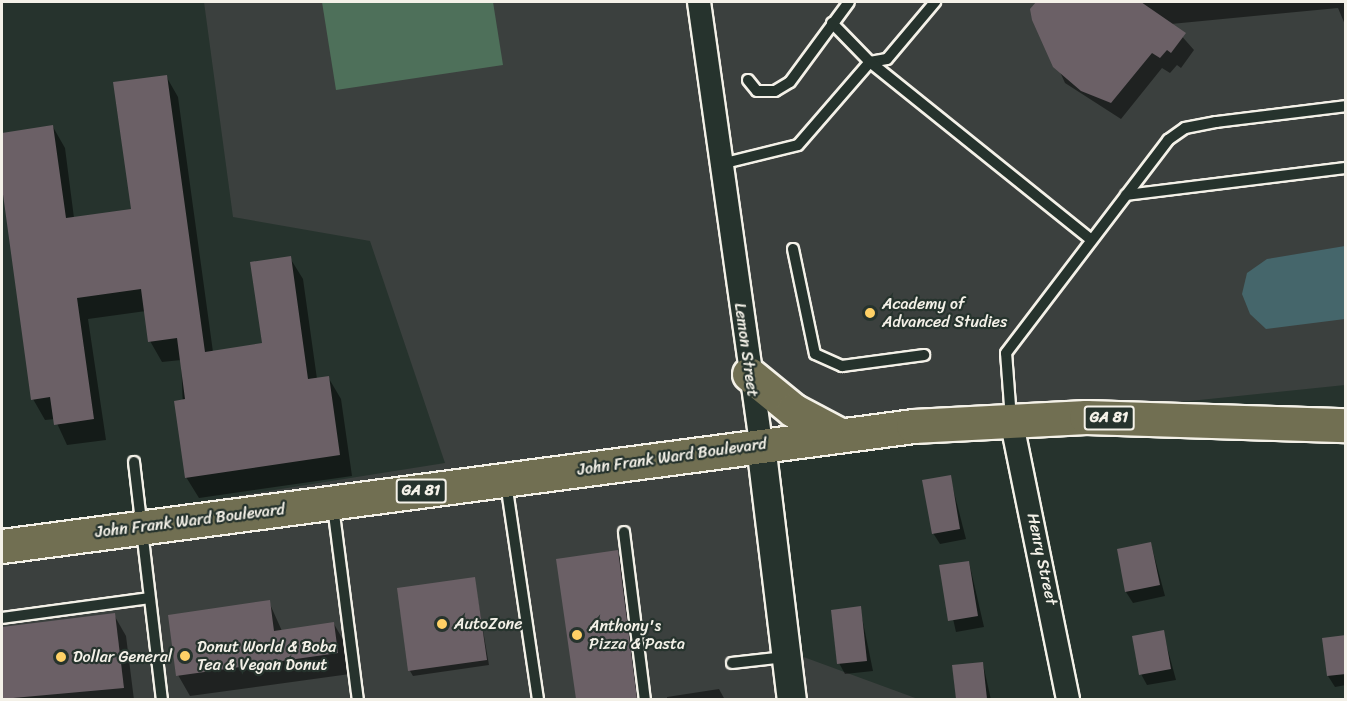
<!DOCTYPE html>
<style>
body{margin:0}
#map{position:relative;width:1347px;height:701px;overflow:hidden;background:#26332d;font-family:Sriracha,sans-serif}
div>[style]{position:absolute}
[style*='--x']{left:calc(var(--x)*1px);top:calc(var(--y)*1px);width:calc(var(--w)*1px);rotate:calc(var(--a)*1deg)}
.built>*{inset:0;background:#3b403e}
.green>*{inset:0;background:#4e705a}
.water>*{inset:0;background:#45666b}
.shadow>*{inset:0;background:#0007}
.building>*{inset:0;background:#6b6066}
.roads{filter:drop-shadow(2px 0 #f4f1e8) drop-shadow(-2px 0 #f4f1e8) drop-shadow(0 2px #f4f1e8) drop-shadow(0 -2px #f4f1e8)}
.service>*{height:10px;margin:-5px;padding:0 5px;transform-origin:5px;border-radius:5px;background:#26332d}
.minor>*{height:22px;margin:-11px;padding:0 11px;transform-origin:11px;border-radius:11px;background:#26332d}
.tertiary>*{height:28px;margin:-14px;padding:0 14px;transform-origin:14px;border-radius:14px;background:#26332d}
.primary>*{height:33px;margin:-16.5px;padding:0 16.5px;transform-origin:16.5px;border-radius:16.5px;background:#716f52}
.dots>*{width:16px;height:16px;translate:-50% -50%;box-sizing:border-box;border:3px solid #26332d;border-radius:50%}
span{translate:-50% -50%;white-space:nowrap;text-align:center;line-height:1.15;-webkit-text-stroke:4.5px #26332d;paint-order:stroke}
.shield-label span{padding:2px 4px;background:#26332d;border:2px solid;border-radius:4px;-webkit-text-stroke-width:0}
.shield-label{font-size:15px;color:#f4f1e8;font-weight:700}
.poi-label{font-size:16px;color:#f4f1e8}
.left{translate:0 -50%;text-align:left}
.street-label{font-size:16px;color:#f4f1e8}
.frame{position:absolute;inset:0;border:3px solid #f4f1e8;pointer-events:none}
</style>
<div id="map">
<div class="built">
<div style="clip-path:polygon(204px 2px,1345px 2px,1345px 385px,755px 446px,790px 652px,918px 699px,2px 700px,2px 533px,445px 463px,370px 241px,233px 217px)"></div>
</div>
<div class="green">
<div style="clip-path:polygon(322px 2px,493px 2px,503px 65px,336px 90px)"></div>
</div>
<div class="water">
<div style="clip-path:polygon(1345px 246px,1345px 319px,1266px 329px,1250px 314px,1242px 294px,1247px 273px,1267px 259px)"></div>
</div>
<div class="shadow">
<div style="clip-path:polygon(1038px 2px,1346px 2px,1346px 27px,1338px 8px,1171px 24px,1194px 50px,1181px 68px,1177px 65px,1170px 73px,1162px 68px,1121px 119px,1065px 83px,1032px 10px)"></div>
<div style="clip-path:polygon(166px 76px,178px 97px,213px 352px,263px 345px,290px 258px,303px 279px,317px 379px,328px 377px,341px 399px,352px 476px,199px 498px,186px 477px,181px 360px,162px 362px,150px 341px,146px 311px,88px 319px,106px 440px,67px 445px,55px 419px,45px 420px,33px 399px,2px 176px,2px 134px,53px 127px,65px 148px,74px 218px,132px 210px)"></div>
<div style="clip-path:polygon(950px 477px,966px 539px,940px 544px,933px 533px)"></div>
<div style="clip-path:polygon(1151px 544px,1165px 596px,1133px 603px,1126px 592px)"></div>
<div style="clip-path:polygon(617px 552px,629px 573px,647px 700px,577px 700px,558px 560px)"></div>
<div style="clip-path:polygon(969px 562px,984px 627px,956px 632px,941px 566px)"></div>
<div style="clip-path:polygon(474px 578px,489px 665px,413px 676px,410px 671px)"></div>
<div style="clip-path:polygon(269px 602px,282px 631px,334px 624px,346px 645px,350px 674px,190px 696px,178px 675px)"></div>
<div style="clip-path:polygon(860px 608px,873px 671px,845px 674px,839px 663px)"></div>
<div style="clip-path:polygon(114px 615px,126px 636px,134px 700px,2px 700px,2px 628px)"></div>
<div style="clip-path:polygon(1163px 632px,1176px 680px,1147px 685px,1141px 674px)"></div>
<div style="clip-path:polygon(1346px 636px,1346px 685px,1335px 687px,1328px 676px)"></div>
<div style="clip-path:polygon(983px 664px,991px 700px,958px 700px,954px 667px)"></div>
<div style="clip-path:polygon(719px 689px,725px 700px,667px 700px,667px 697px)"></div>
</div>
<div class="building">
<div style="clip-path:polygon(1036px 2px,1141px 2px,1186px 33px,1171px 53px,1167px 50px,1160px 58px,1152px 53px,1111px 103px,1081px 91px,1053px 67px,1032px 20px,1030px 9px)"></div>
<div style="clip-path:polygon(167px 75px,205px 352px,262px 343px,250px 262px,291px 256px,308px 379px,329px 376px,340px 455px,185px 478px,174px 401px,185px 399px,177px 338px,148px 342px,141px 289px,77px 298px,94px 419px,54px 425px,50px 397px,31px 400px,2px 187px,2px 133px,53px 125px,66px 218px,131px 209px,113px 82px)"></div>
<div style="clip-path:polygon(951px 475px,960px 529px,932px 534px,922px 480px)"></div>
<div style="clip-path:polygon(1151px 542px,1160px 585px,1125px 592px,1117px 549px)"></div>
<div style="clip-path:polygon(618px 550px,637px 699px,576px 699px,556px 559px)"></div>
<div style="clip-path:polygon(969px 561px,978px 616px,948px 621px,939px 565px)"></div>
<div style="clip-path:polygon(475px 577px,487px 660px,408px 671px,397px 588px)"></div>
<div style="clip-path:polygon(270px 600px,274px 631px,334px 622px,338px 653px,176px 676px,168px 615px)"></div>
<div style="clip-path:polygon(861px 606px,867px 661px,837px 664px,831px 610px)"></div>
<div style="clip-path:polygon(115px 613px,124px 688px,2px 699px,2px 627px)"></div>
<div style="clip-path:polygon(1164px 630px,1171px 669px,1139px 675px,1132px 636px)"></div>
<div style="clip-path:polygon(1346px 635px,1346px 674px,1327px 676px,1322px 638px)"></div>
<div style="clip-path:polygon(983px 662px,987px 699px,956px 699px,952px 665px)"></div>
</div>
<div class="roads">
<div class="service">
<div style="--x:832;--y:23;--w:54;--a:45.7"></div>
<div style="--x:870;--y:62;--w:17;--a:-10"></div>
<div style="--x:887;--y:59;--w:75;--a:-49.9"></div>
<div style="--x:748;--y:80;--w:14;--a:51"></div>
<div style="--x:757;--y:91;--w:18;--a:0"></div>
<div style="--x:775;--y:91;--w:17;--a:-31"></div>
<div style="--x:790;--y:82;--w:99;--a:-53.6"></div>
<div style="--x:721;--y:164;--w:79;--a:-13.9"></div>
<div style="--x:798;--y:145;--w:110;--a:-49.1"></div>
<div style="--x:870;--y:62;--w:284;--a:38.8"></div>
<div style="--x:1126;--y:195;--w:222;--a:-7"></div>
<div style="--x:793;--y:249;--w:107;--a:78.2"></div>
<div style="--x:815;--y:354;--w:30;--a:24"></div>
<div style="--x:842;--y:366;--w:83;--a:-7.6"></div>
<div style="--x:1011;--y:419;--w:66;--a:-94.3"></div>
<div style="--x:1006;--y:353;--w:268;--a:-52.7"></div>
<div style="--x:1168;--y:140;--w:21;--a:-35"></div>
<div style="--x:1185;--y:128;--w:32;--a:-11"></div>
<div style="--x:1216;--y:122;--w:131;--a:-7"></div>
<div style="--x:134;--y:462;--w:240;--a:83.3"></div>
<div style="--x:506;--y:483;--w:219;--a:81.6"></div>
<div style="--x:333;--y:506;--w:196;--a:82.7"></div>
<div style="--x:624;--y:532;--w:169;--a:82.9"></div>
<div style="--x:2;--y:618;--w:148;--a:-7.7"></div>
<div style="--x:732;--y:663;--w:53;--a:-6.5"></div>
</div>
<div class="minor">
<div style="--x:699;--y:2;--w:447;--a:82"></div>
<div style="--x:1011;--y:419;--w:287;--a:78.5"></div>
</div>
<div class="tertiary">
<div style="--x:761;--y:445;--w:257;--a:83.1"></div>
</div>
<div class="primary">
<div style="--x:749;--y:374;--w:57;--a:39.3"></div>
<div style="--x:793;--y:410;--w:53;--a:28"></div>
<div style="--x:2;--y:546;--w:919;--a:-7.5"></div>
<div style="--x:913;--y:426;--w:173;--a:-3"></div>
<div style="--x:1086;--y:417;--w:260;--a:1.8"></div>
</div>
</div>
<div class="dots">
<div style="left:870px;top:313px;background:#ffd166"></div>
<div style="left:442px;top:624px;background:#ffd166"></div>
<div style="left:577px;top:635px;background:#ffd166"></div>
<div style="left:185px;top:656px;background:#ffd166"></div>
<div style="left:61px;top:657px;background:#ffd166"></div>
</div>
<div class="shield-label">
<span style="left:1109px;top:418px">GA 81</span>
<span style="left:421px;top:491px">GA 81</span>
</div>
<div class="poi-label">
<span class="left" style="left:882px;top:313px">Academy of<br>Advanced Studies</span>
<span class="left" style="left:454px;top:624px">AutoZone</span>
<span class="left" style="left:589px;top:635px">Anthony's<br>Pizza &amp; Pasta</span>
<span class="left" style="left:197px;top:656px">Donut World &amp; Boba<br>Tea &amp; Vegan Donut</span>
<span class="left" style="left:73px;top:657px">Dollar General</span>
</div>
<div class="street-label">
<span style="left:746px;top:350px;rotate:82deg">Lemon Street</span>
<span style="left:672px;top:457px;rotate:-8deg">John Frank Ward Boulevard</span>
<span style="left:190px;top:521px;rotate:-7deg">John Frank Ward Boulevard</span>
<span style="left:1042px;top:559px;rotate:78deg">Henry Street</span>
</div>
<div class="frame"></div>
</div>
